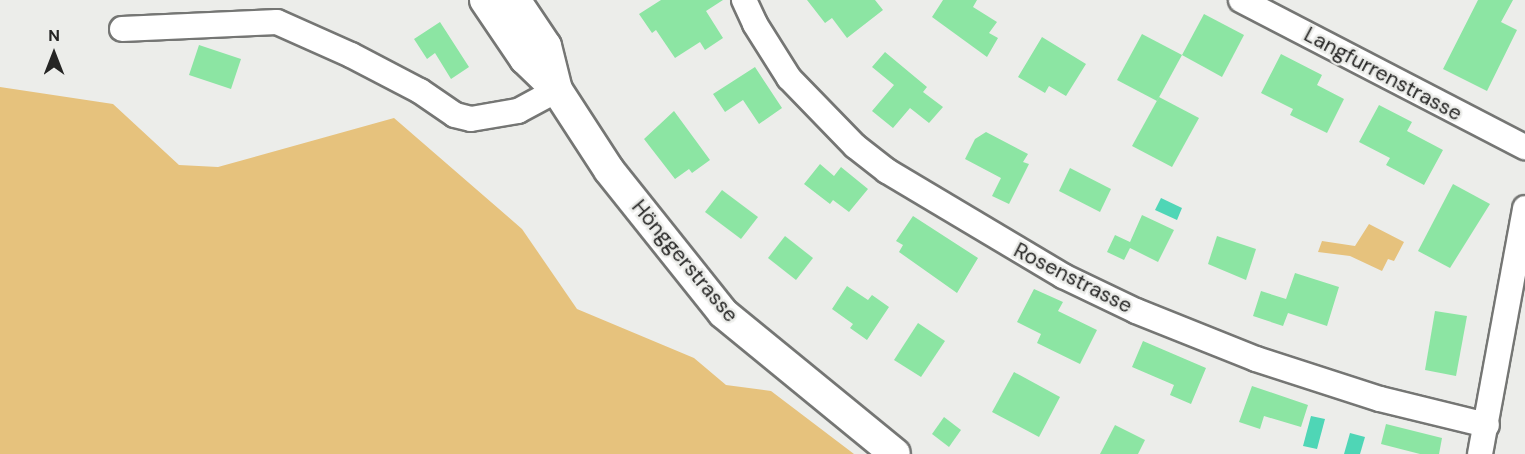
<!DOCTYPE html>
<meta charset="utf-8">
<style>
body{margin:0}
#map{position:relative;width:1525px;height:454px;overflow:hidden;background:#ecedea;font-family:"DM Sans",sans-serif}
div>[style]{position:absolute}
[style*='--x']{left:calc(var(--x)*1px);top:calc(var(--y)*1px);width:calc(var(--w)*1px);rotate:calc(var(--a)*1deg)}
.green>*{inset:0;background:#e6c27d}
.water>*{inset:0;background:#4fd6b6}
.building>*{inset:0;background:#8ce5a3}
.roads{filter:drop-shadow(2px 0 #757674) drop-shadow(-2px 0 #757674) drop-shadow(0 2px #757674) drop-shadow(0 -2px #757674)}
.minor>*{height:24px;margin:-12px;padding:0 12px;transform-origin:12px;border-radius:12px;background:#fff}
.major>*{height:30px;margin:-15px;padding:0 15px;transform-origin:15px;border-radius:15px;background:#fff}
span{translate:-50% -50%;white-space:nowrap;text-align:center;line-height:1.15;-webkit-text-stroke:5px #ecedea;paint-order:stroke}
.street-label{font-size:21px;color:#252524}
.north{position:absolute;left:24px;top:24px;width:60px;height:60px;-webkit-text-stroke:4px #ecedea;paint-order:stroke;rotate:0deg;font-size:16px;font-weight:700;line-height:24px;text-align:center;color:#252524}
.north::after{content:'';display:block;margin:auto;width:21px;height:27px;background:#252524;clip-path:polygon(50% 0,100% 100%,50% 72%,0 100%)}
</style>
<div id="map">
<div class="green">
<div style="clip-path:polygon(0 87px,113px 104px,179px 165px,218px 167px,394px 118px,522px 229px,577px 309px,694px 358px,726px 385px,771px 391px,854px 454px,0 454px)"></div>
<div style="clip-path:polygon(1369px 224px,1404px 242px,1394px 261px,1388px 259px,1382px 271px,1350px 256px,1318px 252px,1322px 241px,1355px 246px)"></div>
</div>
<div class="water">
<div style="clip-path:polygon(1161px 198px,1182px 208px,1177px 220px,1155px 210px)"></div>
<div style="clip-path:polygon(1311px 416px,1325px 419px,1317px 449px,1303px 446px)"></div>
<div style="clip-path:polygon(1350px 433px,1365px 437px,1360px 454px,1344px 454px)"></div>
</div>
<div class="building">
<div style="clip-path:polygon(661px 0,723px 0,706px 11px,723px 38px,705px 50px,700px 42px,675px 58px,656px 30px,652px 33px,639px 14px)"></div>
<div style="clip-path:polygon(807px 0,875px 0,883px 10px,847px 38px,832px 18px,825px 23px)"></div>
<div style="clip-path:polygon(943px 0,977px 0,973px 7px,997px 22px,989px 33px,998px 38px,987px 57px,932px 17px)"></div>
<div style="clip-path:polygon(1478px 0,1513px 0,1501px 22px,1517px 30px,1487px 91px,1443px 69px)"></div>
<div style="clip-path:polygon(1204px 14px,1244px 35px,1222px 77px,1182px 55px)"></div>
<div style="clip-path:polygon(440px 22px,469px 67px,451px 79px,435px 53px,427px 59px,414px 39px)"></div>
<div style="clip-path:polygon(1142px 34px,1182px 55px,1157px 101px,1117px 80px)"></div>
<div style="clip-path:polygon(1042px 37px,1086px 64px,1066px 96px,1049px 86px,1045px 93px,1018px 77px)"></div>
<div style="clip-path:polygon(199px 45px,241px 59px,231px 89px,189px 75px)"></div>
<div style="clip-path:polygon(885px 52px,927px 87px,923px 92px,943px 107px,929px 123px,910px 108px,893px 128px,872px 111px,894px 85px,872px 67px)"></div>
<div style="clip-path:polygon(1281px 54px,1322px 75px,1317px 85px,1344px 99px,1327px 133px,1290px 115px,1293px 109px,1261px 93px)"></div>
<div style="clip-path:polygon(755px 67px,782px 108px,759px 124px,743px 100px,725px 112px,713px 94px)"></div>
<div style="clip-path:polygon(1159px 97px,1199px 118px,1172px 167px,1132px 146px)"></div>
<div style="clip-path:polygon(1379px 105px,1412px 122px,1407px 131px,1443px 150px,1424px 185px,1386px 165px,1390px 158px,1359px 142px)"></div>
<div style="clip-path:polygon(674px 111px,710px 160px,692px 173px,689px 169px,675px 179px,644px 139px)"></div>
<div style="clip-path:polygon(986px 132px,1028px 154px,1023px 162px,1029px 164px,1009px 204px,992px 196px,1001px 178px,965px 159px,975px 139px)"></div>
<div style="clip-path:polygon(820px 164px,834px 176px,841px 167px,868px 189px,849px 212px,833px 200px,830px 204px,804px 184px)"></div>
<div style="clip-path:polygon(1070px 168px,1111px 189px,1100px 212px,1059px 191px)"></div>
<div style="clip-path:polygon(1453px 184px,1490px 204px,1450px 268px,1418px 251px)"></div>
<div style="clip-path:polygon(722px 190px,758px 217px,741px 239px,705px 212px)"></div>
<div style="clip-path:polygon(1142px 215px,1174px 230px,1158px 262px,1130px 248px,1124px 260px,1107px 252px,1115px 235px,1130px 242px)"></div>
<div style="clip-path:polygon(913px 216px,978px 258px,957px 293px,899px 252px,903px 245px,896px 241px)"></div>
<div style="clip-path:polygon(785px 236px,813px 258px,796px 280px,768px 258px)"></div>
<div style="clip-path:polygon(1217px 236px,1256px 249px,1246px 280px,1208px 264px)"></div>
<div style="clip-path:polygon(1295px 273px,1339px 287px,1327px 326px,1288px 313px,1283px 326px,1253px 316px,1261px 291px,1286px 299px)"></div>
<div style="clip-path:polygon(847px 286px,868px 300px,872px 295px,889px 307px,867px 340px,850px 328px,853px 324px,832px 309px)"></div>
<div style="clip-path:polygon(1034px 289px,1063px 302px,1058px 311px,1097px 330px,1080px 364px,1037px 343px,1041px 334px,1017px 322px)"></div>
<div style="clip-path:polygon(1435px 311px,1467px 316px,1456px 376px,1425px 370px)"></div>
<div style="clip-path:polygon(918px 323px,945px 341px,921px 377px,894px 360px)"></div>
<div style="clip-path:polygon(1143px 341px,1206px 368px,1191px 404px,1170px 395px,1174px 385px,1132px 367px)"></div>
<div style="clip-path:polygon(1014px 372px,1060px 397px,1039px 437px,992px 412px)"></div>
<div style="clip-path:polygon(1252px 386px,1308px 405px,1301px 427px,1264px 416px,1260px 429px,1239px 422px)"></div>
<div style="clip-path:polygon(944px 417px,961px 430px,949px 447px,932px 434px)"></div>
<div style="clip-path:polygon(1386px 424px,1442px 438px,1439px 454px,1420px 454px,1381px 444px)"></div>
<div style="clip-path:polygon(1115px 425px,1145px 440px,1138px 454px,1100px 454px)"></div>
</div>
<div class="roads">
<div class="minor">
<div style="--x:744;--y:0;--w:26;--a:65"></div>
<div style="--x:755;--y:24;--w:64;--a:57.8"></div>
<div style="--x:789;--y:78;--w:95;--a:45.9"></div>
<div style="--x:855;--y:146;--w:41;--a:38"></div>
<div style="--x:887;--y:171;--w:205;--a:30.8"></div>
<div style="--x:1063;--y:276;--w:81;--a:25.6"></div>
<div style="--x:1136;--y:311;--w:129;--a:21.8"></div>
<div style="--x:1256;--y:359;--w:130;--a:17.9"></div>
<div style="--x:1380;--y:399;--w:110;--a:13.7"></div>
<div style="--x:1241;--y:0;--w:320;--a:27.4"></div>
<div style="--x:122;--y:29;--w:155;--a:-2.6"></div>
<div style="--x:277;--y:22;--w:81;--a:24"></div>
<div style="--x:351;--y:55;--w:78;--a:27.6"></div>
<div style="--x:420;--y:91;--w:42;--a:34.4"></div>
<div style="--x:455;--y:115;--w:16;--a:14"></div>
<div style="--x:471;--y:119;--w:48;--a:-9.7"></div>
<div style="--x:518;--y:111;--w:44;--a:-28.3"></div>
<div style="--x:1480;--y:454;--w:250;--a:-79.6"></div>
</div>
<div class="major">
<div style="--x:485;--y:0;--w:71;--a:55.9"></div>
<div style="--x:525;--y:59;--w:45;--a:44.1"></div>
<div style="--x:557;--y:90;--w:95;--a:57"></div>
<div style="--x:609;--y:170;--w:183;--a:51.4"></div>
<div style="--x:723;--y:313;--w:222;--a:39.3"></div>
<div style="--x:515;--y:0;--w:55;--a:56"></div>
<div style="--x:546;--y:46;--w:45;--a:76"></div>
</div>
</div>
<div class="street-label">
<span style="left:1383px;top:74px;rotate:28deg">Langfurrenstrasse</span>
<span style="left:685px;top:261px;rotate:50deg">Hönggerstrasse</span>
<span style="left:1073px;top:278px;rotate:27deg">Rosenstrasse</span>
</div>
<div class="north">N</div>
</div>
